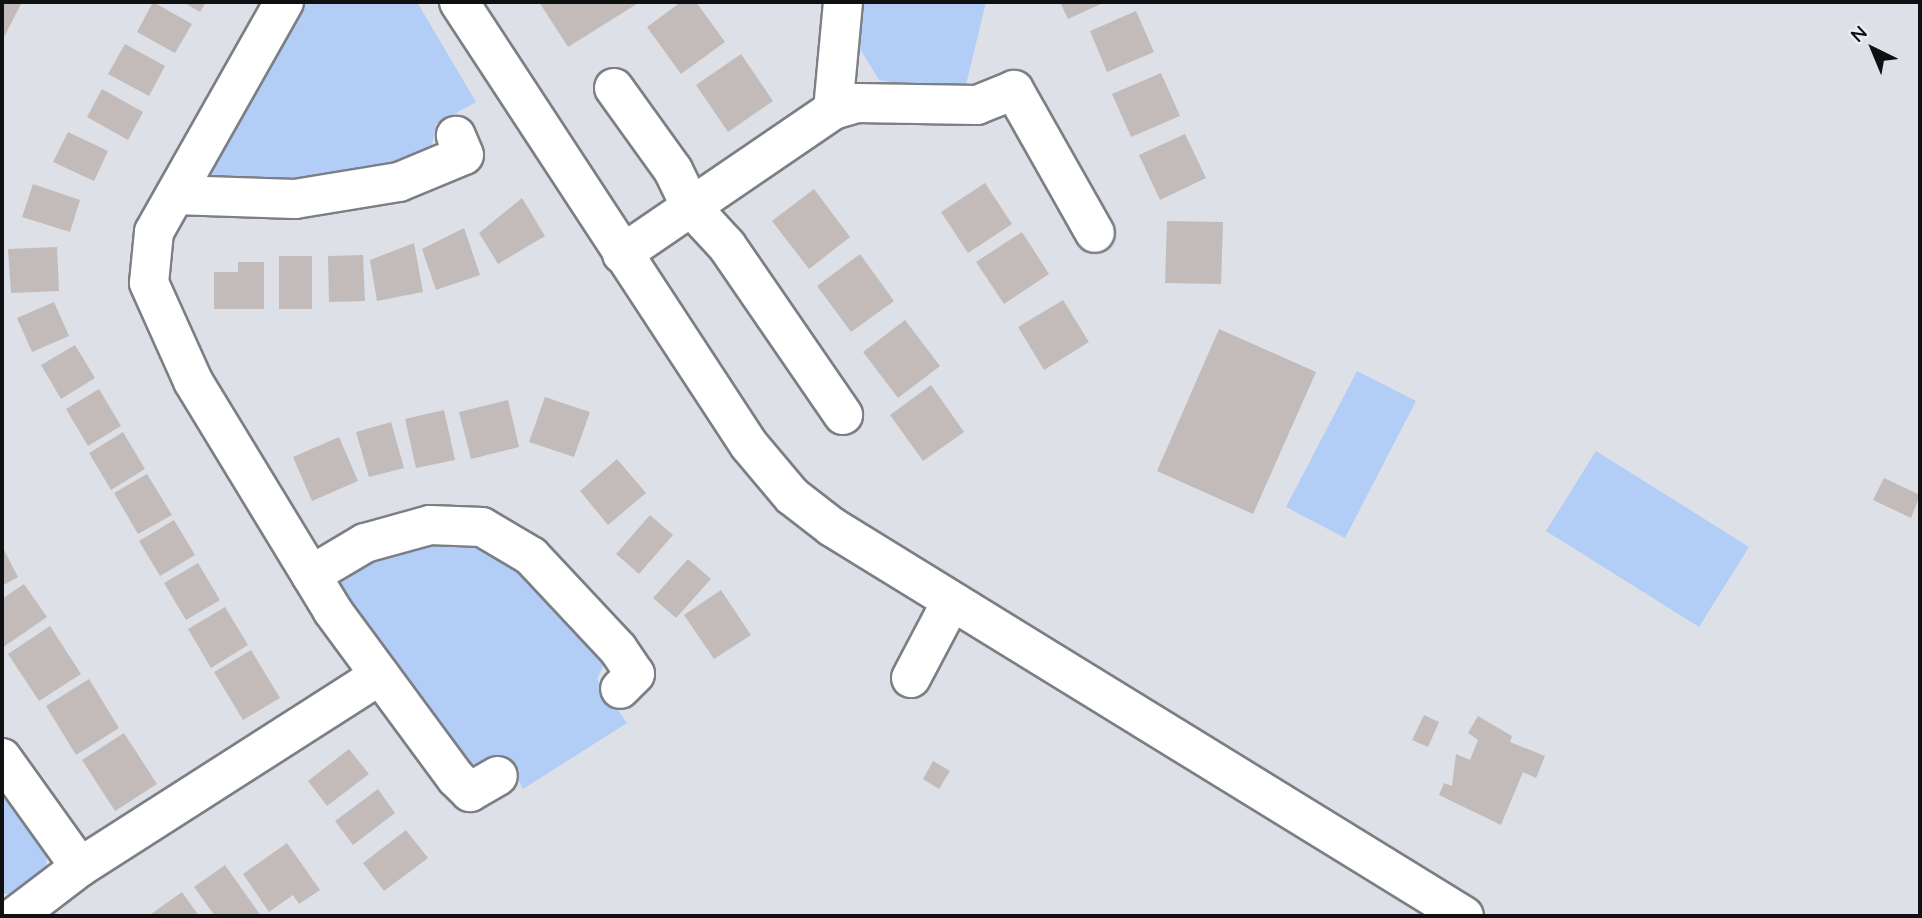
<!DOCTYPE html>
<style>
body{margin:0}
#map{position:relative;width:1922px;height:918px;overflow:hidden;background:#dde1e7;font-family:Quicksand,sans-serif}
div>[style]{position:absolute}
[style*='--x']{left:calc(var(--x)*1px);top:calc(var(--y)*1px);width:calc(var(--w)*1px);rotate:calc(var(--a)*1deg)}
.green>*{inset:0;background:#b2cef7}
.building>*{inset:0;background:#c2bbb9}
.roads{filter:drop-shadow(2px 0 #7c7f85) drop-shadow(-2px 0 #7c7f85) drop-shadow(0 2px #7c7f85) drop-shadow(0 -2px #7c7f85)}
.minor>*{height:38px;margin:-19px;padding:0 19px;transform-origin:19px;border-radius:19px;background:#fff}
span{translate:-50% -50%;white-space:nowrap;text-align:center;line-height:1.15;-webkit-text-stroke:7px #eaeef4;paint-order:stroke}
.frame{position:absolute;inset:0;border:4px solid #0e1012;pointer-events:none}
.north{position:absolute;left:1838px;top:14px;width:70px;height:70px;-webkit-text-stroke:5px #eaeef4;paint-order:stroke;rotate:317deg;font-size:19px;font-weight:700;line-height:28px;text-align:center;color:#0e1012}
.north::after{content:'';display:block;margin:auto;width:24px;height:32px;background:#0e1012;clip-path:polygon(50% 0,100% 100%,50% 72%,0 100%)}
</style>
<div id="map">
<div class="green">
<div style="clip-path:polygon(298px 2px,417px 2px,476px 102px,436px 124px,432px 145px,405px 166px,238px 184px,218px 179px,209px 173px)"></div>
<div style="clip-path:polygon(856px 2px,986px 2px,966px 85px,955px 94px,879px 80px,854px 39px)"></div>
<div style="clip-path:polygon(1357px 371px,1416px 401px,1345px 538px,1286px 507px)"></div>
<div style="clip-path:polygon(1596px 451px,1749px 547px,1699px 627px,1546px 531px)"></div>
<div style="clip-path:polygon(446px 540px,494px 547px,521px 565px,606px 660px,597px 679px,627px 723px,523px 789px,507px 760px,477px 765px,449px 751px,337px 587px,340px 570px)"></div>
<div style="clip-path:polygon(2px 786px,47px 849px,46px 871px,13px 897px,2px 892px)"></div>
</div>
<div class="building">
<div style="clip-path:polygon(2px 2px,22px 2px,2px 41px)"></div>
<div style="clip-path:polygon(153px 2px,192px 24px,175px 53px,137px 32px)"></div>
<div style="clip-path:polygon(183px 2px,206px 2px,200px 12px)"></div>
<div style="clip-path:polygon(539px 2px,640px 2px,568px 47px)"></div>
<div style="clip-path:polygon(681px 2px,696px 2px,725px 42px,681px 74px,647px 27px)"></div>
<div style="clip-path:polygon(1060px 2px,1105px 2px,1068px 19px)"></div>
<div style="clip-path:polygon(1136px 11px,1154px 52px,1107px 72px,1090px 31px)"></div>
<div style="clip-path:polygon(125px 44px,165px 66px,149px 96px,108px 74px)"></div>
<div style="clip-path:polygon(741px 54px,773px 101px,728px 132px,696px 85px)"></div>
<div style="clip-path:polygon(1161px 73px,1180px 116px,1131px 137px,1112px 94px)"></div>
<div style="clip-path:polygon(102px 89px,143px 112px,128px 140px,87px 117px)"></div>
<div style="clip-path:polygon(68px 132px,108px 151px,94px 181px,53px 162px)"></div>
<div style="clip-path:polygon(1185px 134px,1206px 178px,1160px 200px,1139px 155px)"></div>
<div style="clip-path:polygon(985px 183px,1012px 224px,968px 253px,941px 212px)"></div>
<div style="clip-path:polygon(33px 184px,80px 200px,70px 232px,22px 217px)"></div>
<div style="clip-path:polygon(814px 189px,850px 237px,809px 269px,772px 221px)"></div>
<div style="clip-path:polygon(522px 198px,545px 236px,498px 264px,479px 233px)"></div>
<div style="clip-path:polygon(1167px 221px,1223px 222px,1221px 284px,1165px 283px)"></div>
<div style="clip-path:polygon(464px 228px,480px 275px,436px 290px,422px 249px)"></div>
<div style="clip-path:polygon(1022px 232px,1049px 274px,1004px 304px,976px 262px)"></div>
<div style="clip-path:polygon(414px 243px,423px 292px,377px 301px,370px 260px)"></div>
<div style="clip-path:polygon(57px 247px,59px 291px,11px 293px,8px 249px)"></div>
<div style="clip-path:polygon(860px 254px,894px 301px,851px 332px,817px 286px)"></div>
<div style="clip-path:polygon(363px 255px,365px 301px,329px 302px,328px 256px)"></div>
<div style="clip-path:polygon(279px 256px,312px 256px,312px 309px,279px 309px)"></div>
<div style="clip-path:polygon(238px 262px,264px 262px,264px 309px,214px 309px,214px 272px,238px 272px)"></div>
<div style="clip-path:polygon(1063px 300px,1089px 342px,1044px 370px,1018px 327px)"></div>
<div style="clip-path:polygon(54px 302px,69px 336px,32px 352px,17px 318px)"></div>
<div style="clip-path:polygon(905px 320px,940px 366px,898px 398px,863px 352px)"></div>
<div style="clip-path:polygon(1219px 329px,1316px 372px,1253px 514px,1157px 471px)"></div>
<div style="clip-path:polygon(75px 345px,95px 378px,61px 399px,41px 365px)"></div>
<div style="clip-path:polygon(931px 385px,964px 432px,923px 461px,890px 415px)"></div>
<div style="clip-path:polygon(99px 389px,121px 426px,88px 446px,66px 409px)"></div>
<div style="clip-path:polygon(545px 397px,590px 412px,574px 457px,529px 442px)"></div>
<div style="clip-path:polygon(508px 400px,519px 447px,471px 459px,459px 412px)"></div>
<div style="clip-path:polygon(444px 410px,455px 460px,416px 468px,405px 419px)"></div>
<div style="clip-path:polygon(391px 422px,404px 468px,369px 477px,356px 432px)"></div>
<div style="clip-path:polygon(123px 432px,145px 469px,111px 490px,89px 453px)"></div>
<div style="clip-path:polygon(339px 437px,358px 481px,312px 501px,293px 457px)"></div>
<div style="clip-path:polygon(617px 459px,646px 493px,608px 525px,580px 491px)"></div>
<div style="clip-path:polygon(147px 474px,172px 515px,138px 534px,114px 493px)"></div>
<div style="clip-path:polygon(1884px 478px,1920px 495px,1911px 518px,1873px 500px)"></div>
<div style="clip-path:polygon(650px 515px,673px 535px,639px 574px,616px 554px)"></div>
<div style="clip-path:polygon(174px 520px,195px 555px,160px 576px,139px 541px)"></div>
<div style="clip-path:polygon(2px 546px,18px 577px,2px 586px)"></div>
<div style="clip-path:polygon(688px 559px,711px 579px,676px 618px,653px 598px)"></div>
<div style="clip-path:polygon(198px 563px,220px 600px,186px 620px,164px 583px)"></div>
<div style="clip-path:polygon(24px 584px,47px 617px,2px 648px,2px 599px)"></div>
<div style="clip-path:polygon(721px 590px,751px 635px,714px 659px,684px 615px)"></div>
<div style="clip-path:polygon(225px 607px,248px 645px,211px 668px,188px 629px)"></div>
<div style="clip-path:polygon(50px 626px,81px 674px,39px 701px,8px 654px)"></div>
<div style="clip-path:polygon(251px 650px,280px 698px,243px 720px,214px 672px)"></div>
<div style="clip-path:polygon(89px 679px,119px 728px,76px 755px,46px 706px)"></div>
<div style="clip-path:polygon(1424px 715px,1439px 722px,1428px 747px,1412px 740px)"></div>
<div style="clip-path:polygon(1478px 716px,1512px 736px,1510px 742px,1545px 756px,1536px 778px,1523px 772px,1501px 825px,1439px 795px,1444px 783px,1452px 786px,1456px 754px,1470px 760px,1478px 740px,1468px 733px)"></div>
<div style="clip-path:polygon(124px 733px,157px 784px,115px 811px,82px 760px)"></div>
<div style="clip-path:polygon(349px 749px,369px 774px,327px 806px,308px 781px)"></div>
<div style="clip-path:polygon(933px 761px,950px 771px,939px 789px,923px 779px)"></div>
<div style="clip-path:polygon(378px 789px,395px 813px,353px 845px,335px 821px)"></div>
<div style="clip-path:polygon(406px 830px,428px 858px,384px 891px,363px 863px)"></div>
<div style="clip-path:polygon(287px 843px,320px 890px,299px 904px,293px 895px,269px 912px,243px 874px)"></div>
<div style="clip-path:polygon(225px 865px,261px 916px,215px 916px,194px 887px)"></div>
<div style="clip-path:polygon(182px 892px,199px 916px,152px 916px,151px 914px)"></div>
</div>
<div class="roads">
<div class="minor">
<div style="--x:284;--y:2;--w:264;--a:119.5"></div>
<div style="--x:154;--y:232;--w:51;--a:95.6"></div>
<div style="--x:149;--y:283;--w:107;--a:65.8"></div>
<div style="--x:193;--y:381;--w:268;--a:58.7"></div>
<div style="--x:332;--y:610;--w:209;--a:53.6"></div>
<div style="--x:456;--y:778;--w:20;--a:45"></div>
<div style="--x:470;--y:792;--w:32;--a:-30"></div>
<div style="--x:459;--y:2;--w:529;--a:56.79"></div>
<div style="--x:749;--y:445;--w:67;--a:49.9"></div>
<div style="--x:792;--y:496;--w:51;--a:37.8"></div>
<div style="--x:832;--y:527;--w:742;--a:31.61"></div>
<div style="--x:614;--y:88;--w:101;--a:54.3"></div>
<div style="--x:673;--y:170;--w:41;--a:64.1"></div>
<div style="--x:691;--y:207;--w:53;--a:47.3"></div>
<div style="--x:727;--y:246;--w:205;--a:55.5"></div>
<div style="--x:833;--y:110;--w:108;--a:-84.7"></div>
<div style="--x:175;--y:195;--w:120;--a:1.9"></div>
<div style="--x:295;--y:199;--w:105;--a:-9.3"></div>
<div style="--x:399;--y:182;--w:70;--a:-22.6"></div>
<div style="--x:464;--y:155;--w:21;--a:-113"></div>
<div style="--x:622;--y:254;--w:255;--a:-34.3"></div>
<div style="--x:833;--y:110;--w:25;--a:-16"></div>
<div style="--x:857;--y:103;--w:120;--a:1"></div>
<div style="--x:977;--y:105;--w:40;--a:-22"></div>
<div style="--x:1014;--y:90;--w:164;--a:60.5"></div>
<div style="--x:311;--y:575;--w:63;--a:-30.7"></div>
<div style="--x:365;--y:543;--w:67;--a:-15.5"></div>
<div style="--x:430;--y:525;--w:52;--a:2.2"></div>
<div style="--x:482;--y:527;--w:57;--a:30.6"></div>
<div style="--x:531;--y:556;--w:127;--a:46.9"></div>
<div style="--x:618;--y:649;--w:30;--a:56"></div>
<div style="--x:635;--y:674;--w:21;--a:135"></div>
<div style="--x:911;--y:678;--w:86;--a:-62.2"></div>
<div style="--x:2;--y:758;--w:134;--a:54.4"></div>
<div style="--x:80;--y:867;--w:81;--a:142.6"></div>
<div style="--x:80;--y:867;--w:356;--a:-32.6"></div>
</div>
</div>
<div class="frame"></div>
<div class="north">N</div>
</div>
